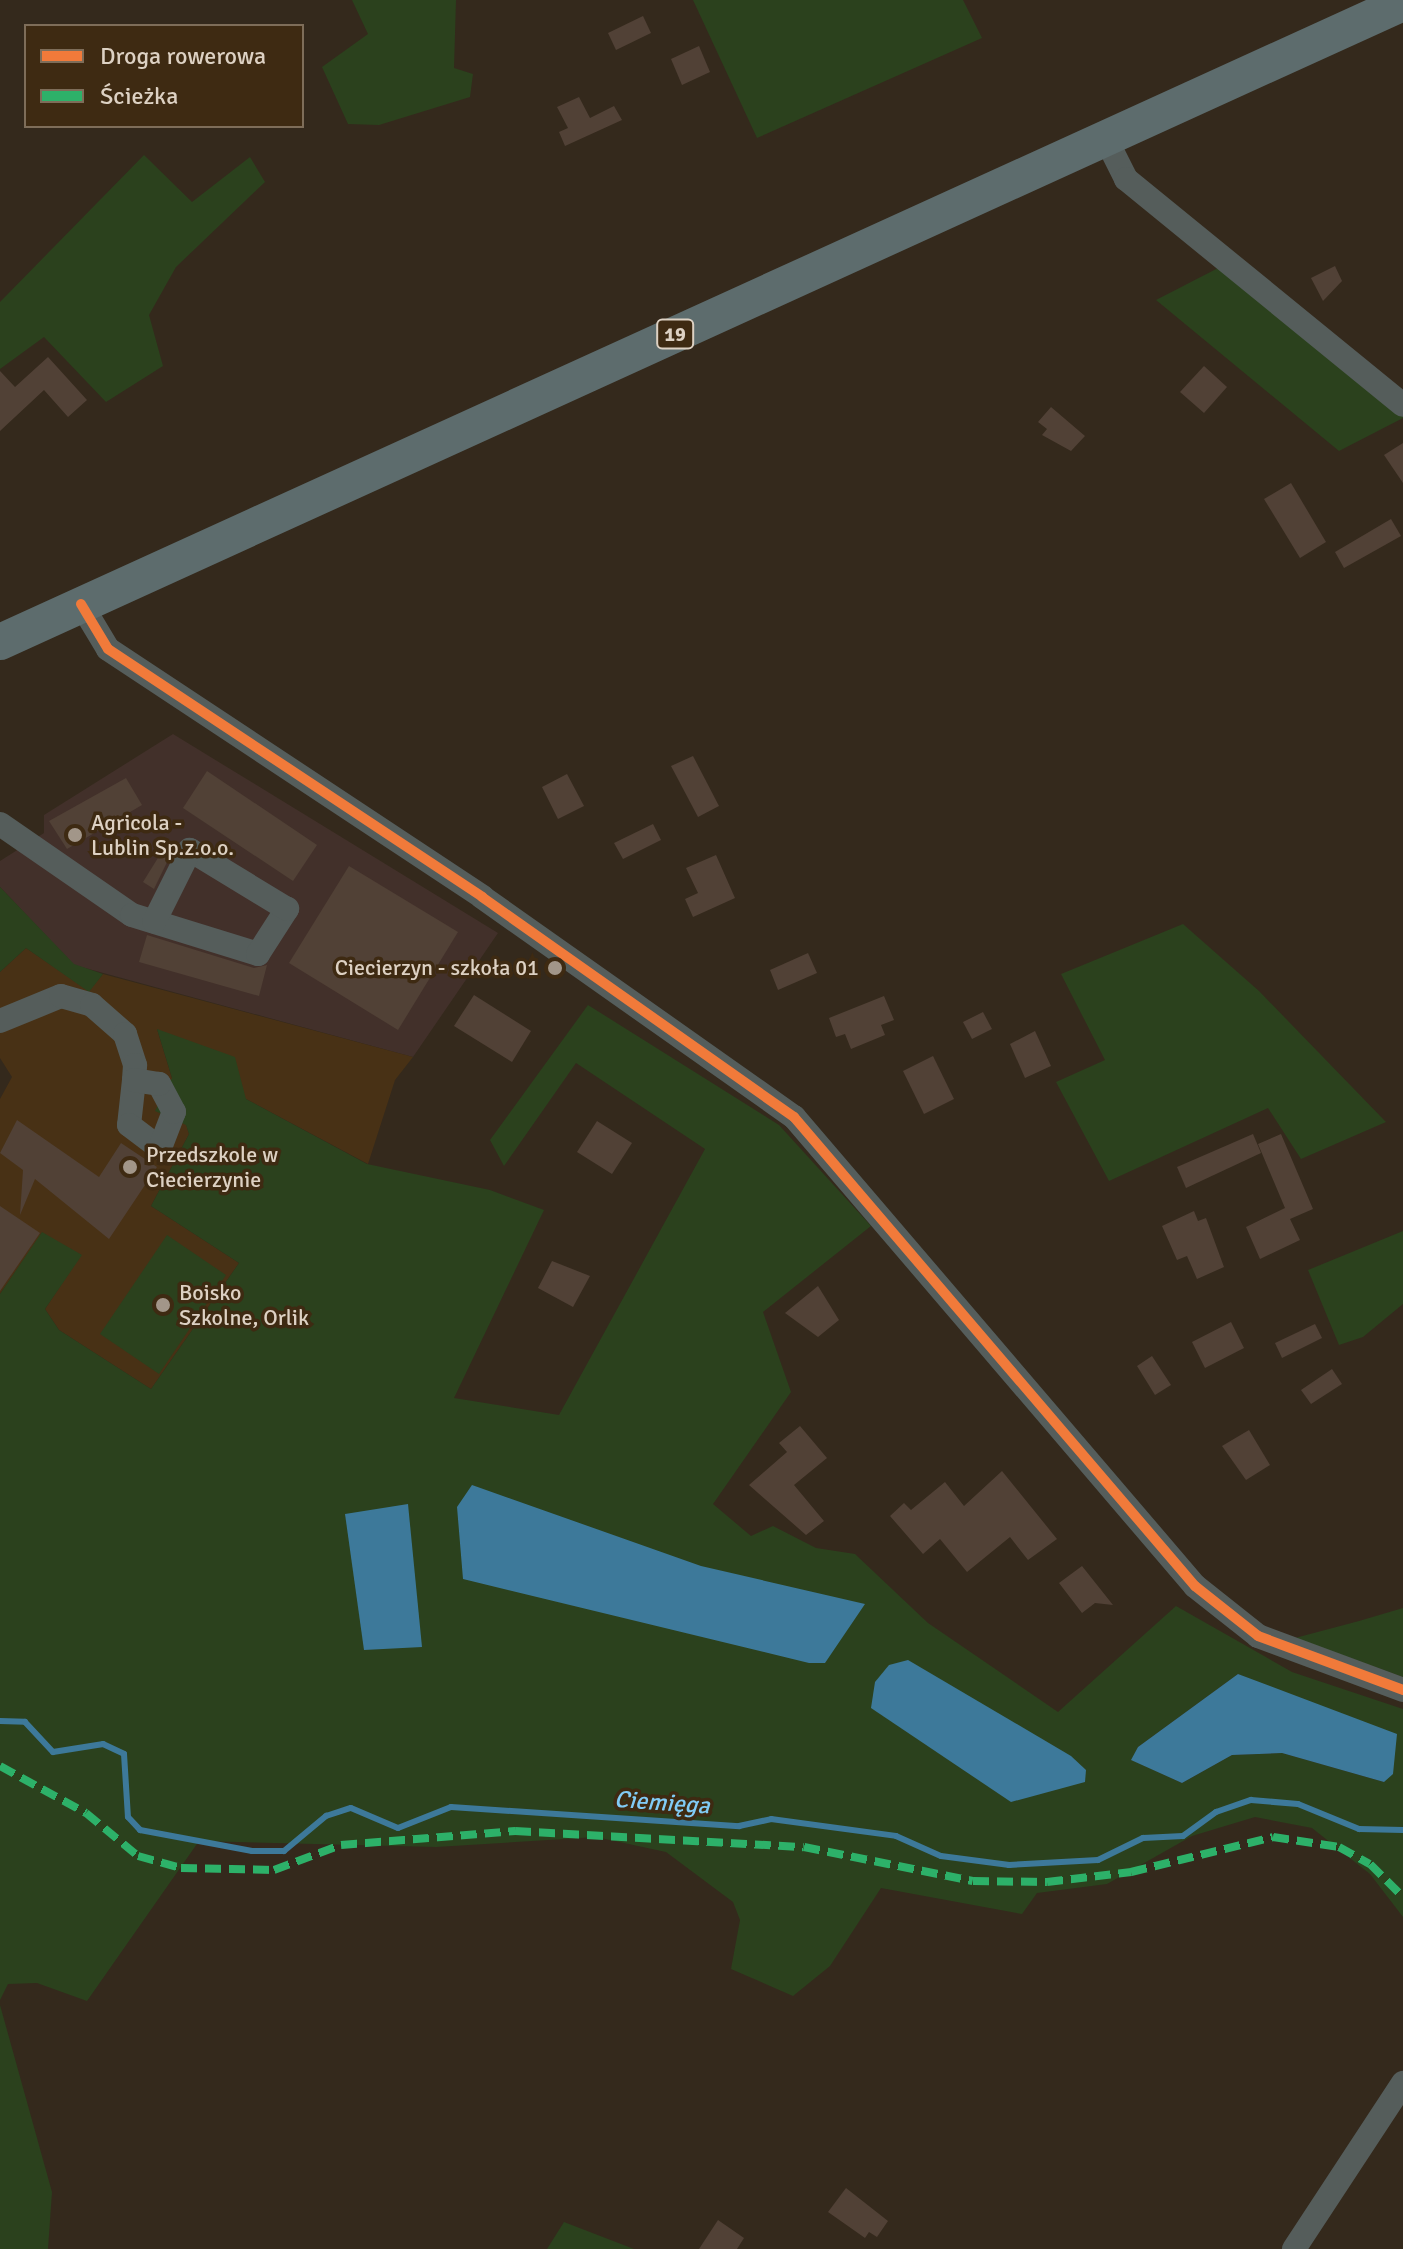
<!DOCTYPE html>
<meta charset="utf-8">
<style>
body{margin:0}
#map{position:relative;width:1403px;height:2249px;overflow:hidden;background:#34291c;font-family:Signika,sans-serif}
div>[style]{position:absolute}
[style*='--x']{left:calc(var(--x)*1px);top:calc(var(--y)*1px);width:calc(var(--w)*1px);rotate:calc(var(--a)*1deg)}
.commercial>*{inset:0;background:#42302a}
.built>*{inset:0;background:#483115}
.green>*{inset:0;background:#2b411d}
.water>*{inset:0;background:#3d799a}
.stream>*{height:6px;margin:-3px;padding:0 3px;transform-origin:3px;border-radius:3px;background:#3d799a}
.building>*{inset:0;background:#514136}
.minor>*{height:24px;margin:-12px;padding:0 12px;transform-origin:12px;border-radius:12px;background:#555d5b}
.highway>*{height:36px;margin:-18px;padding:0 18px;transform-origin:18px;border-radius:18px;background:#5d6c6d}
.quiet>*{height:8px;margin-top:-4px;transform-origin:0;background:repeating-linear-gradient(90deg,#2db169 0 16px,transparent 0 24px)}
.cycleway>*{height:10px;margin:-5px;padding:0 5px;transform-origin:5px;border-radius:5px;background:#f17a3a}
.dots>*{width:22px;height:22px;translate:-50% -50%;box-sizing:border-box;border:4px solid #3e2a12;border-radius:50%}
span{translate:-50% -50%;white-space:nowrap;text-align:center;line-height:1.15;-webkit-text-stroke:7px #3e2a12;paint-order:stroke}
.shield-label span{padding:2px 6px;background:#3e2a12;border:2px solid;border-radius:6px;-webkit-text-stroke-width:0}
.shield-label{font-size:20px;color:#ddd1c3;font-weight:700}
.poi-label{font-size:22px;color:#ddd1c3}
.left{translate:0 -50%;text-align:left}
.right{translate:-100% -50%;text-align:right}
.water-label{font-size:24px;color:#81cbf5;font-style:italic}
.legend{position:absolute;left:24px;top:24px;width:280px;height:104px;box-sizing:border-box;background:#3e2a12;border:2px solid #7e6d59;margin:0;padding:10px 14px;list-style:none;font-size:24px;color:#ddd1c3}
.legend li{display:flex;align-items:center;gap:16px;height:40px}
.legend b{width:40px;border:2px solid #7e6d59}
</style>
<div id="map">
<div class="commercial">
<div style="clip-path:polygon(173px 734px,498px 933px,413px 1057px,74px 965px,0 887px,0 861px,44px 833px,44px 815px)"></div>
</div>
<div class="built">
<div style="clip-path:polygon(26px 948px,89px 991px,103px 974px,413px 1057px,395px 1080px,368px 1164px,246px 1099px,157px 1029px,189px 1134px,151px 1206px,239px 1263px,151px 1389px,59px 1330px,45px 1309px,81px 1255px,42px 1233px,0 1294px,0 1099px,12px 1077px,0 1058px,0 972px)"></div>
</div>
<div class="green">
<div style="clip-path:polygon(352px 0,456px 0,454px 68px,473px 74px,470px 97px,379px 125px,348px 124px,322px 67px,368px 34px)"></div>
<div style="clip-path:polygon(693px 0,963px 0,982px 38px,757px 138px)"></div>
<div style="clip-path:polygon(144px 155px,192px 202px,250px 157px,265px 182px,176px 267px,149px 315px,163px 366px,106px 402px,44px 337px,0 369px,0 302px)"></div>
<div style="clip-path:polygon(1222px 266px,1403px 411px,1403px 418px,1339px 451px,1156px 300px)"></div>
<div style="clip-path:polygon(0 887px,74px 964px,103px 974px,89px 992px,26px 948px,0 972px)"></div>
<div style="clip-path:polygon(1183px 924px,1259px 991px,1386px 1122px,1301px 1159px,1268px 1108px,1109px 1181px,1056px 1082px,1105px 1060px,1061px 974px)"></div>
<div style="clip-path:polygon(evenodd,588px 1005px,779px 1125px,871px 1226px,763px 1312px,791px 1392px,713px 1504px,751px 1536px,773px 1526px,816px 1548px,855px 1554px,928px 1623px,1058px 1712px,1176px 1606px,1292px 1672px,1403px 1709px,1403px 1917px,1370px 1874px,1312px 1828px,1255px 1817px,1192px 1836px,1107px 1884px,1037px 1893px,1022px 1914px,881px 1888px,830px 1966px,793px 1996px,731px 1969px,740px 1920px,733px 1902px,666px 1852px,596px 1837px,436px 1847px,199px 1841px,87px 2001px,37px 1983px,8px 1984px,0 2000px,0 1294px,42px 1232px,82px 1255px,45px 1309px,59px 1330px,151px 1389px,239px 1263px,151px 1206px,189px 1134px,186px 1125px,155px 1111px,172px 1078px,157px 1029px,235px 1057px,246px 1099px,367px 1164px,490px 1190px,544px 1210px,454px 1398px,559px 1415px,705px 1149px,576px 1063px,504px 1166px,490px 1140px,588px 1005px,1238px 1674px,1298px 1699px,1384px 1782px,1282px 1753px,1232px 1755px,1182px 1783px,1132px 1760px,1138px 1747px,1238px 1674px)"></div>
<div style="clip-path:polygon(1403px 1231px,1403px 1304px,1363px 1337px,1339px 1345px,1308px 1270px)"></div>
<div style="clip-path:polygon(167px 1235px,226px 1275px,159px 1374px,100px 1334px)"></div>
<div style="clip-path:polygon(1403px 1608px,1403px 1677px,1295px 1638px,1359px 1621px)"></div>
<div style="clip-path:polygon(0 2005px,52px 2192px,48px 2249px,0 2249px)"></div>
<div style="clip-path:polygon(564px 2222px,634px 2249px,547px 2249px)"></div>
</div>
<div class="water">
<div style="clip-path:polygon(472px 1485px,701px 1566px,865px 1604px,825px 1663px,809px 1663px,463px 1579px,457px 1507px)"></div>
<div style="clip-path:polygon(408px 1504px,422px 1647px,364px 1650px,345px 1514px)"></div>
<div style="clip-path:polygon(908px 1660px,1071px 1756px,1086px 1770px,1085px 1782px,1011px 1802px,871px 1708px,875px 1682px,889px 1665px)"></div>
<div style="clip-path:polygon(1238px 1674px,1397px 1734px,1393px 1774px,1384px 1782px,1282px 1753px,1232px 1755px,1182px 1783px,1131px 1760px,1138px 1747px)"></div>
</div>
<div class="stream">
<div style="--x:0;--y:1721;--w:25;--a:2"></div>
<div style="--x:25;--y:1722;--w:41;--a:47"></div>
<div style="--x:53;--y:1752;--w:51;--a:-9.1"></div>
<div style="--x:103;--y:1744;--w:23;--a:25"></div>
<div style="--x:124;--y:1754;--w:63;--a:86.4"></div>
<div style="--x:128;--y:1817;--w:18;--a:47"></div>
<div style="--x:140;--y:1830;--w:114;--a:10.6"></div>
<div style="--x:252;--y:1851;--w:32;--a:0"></div>
<div style="--x:284;--y:1851;--w:55;--a:-39.8"></div>
<div style="--x:326;--y:1816;--w:26;--a:-18"></div>
<div style="--x:351;--y:1808;--w:51;--a:23.1"></div>
<div style="--x:398;--y:1828;--w:57;--a:-21.6"></div>
<div style="--x:451;--y:1807;--w:289;--a:3.8"></div>
<div style="--x:739;--y:1826;--w:33;--a:-12"></div>
<div style="--x:771;--y:1819;--w:126;--a:7.7"></div>
<div style="--x:896;--y:1836;--w:49;--a:24"></div>
<div style="--x:941;--y:1856;--w:69;--a:7.5"></div>
<div style="--x:1009;--y:1865;--w:89;--a:-3.2"></div>
<div style="--x:1098;--y:1860;--w:50;--a:-26.1"></div>
<div style="--x:1143;--y:1838;--w:40;--a:-2.9"></div>
<div style="--x:1183;--y:1836;--w:41;--a:-36"></div>
<div style="--x:1216;--y:1812;--w:37;--a:-19"></div>
<div style="--x:1251;--y:1800;--w:47;--a:4.9"></div>
<div style="--x:1298;--y:1804;--w:66;--a:22.3"></div>
<div style="--x:1359;--y:1829;--w:44;--a:1.3"></div>
</div>
<div class="building">
<div style="clip-path:polygon(643px 16px,651px 33px,616px 50px,608px 33px)"></div>
<div style="clip-path:polygon(699px 46px,710px 72px,682px 85px,671px 59px)"></div>
<div style="clip-path:polygon(579px 97px,590px 118px,614px 106px,622px 120px,565px 146px,559px 132px,568px 128px,557px 107px)"></div>
<div style="clip-path:polygon(1335px 266px,1342px 281px,1323px 301px,1311px 278px)"></div>
<div style="clip-path:polygon(48px 357px,87px 400px,68px 417px,44px 390px,0 431px,0 371px,15px 387px)"></div>
<div style="clip-path:polygon(1204px 366px,1227px 387px,1204px 413px,1180px 392px)"></div>
<div style="clip-path:polygon(1051px 407px,1085px 436px,1071px 451px,1042px 435px,1047px 429px,1038px 422px)"></div>
<div style="clip-path:polygon(1403px 443px,1403px 483px,1384px 455px)"></div>
<div style="clip-path:polygon(1291px 483px,1326px 542px,1300px 558px,1264px 499px)"></div>
<div style="clip-path:polygon(1391px 519px,1401px 536px,1344px 568px,1335px 552px)"></div>
<div style="clip-path:polygon(693px 756px,719px 806px,698px 817px,671px 766px)"></div>
<div style="clip-path:polygon(207px 771px,317px 845px,293px 881px,183px 808px)"></div>
<div style="clip-path:polygon(567px 774px,584px 806px,558px 819px,542px 787px)"></div>
<div style="clip-path:polygon(126px 778px,142px 805px,67px 849px,49px 821px)"></div>
<div style="clip-path:polygon(653px 824px,661px 840px,623px 859px,614px 843px)"></div>
<div style="clip-path:polygon(161px 853px,169px 858px,154px 889px,143px 882px)"></div>
<div style="clip-path:polygon(716px 855px,735px 898px,693px 917px,685px 899px,698px 893px,686px 868px)"></div>
<div style="clip-path:polygon(349px 866px,458px 932px,398px 1030px,289px 963px)"></div>
<div style="clip-path:polygon(147px 935px,254px 968px,267px 965px,259px 996px,139px 962px)"></div>
<div style="clip-path:polygon(808px 953px,817px 973px,778px 990px,770px 970px)"></div>
<div style="clip-path:polygon(474px 995px,531px 1031px,512px 1062px,454px 1026px)"></div>
<div style="clip-path:polygon(884px 996px,894px 1020px,881px 1025px,885px 1035px,851px 1049px,845px 1034px,836px 1037px,829px 1018px)"></div>
<div style="clip-path:polygon(983px 1012px,992px 1029px,972px 1039px,963px 1022px)"></div>
<div style="clip-path:polygon(1035px 1031px,1051px 1066px,1025px 1078px,1010px 1044px)"></div>
<div style="clip-path:polygon(933px 1056px,954px 1099px,924px 1114px,903px 1071px)"></div>
<div style="clip-path:polygon(17px 1120px,99px 1177px,121px 1143px,157px 1167px,109px 1239px,35px 1179px,20px 1215px,23px 1170px,0 1153px)"></div>
<div style="clip-path:polygon(597px 1121px,632px 1143px,612px 1174px,577px 1152px)"></div>
<div style="clip-path:polygon(1253px 1134px,1261px 1153px,1186px 1188px,1177px 1167px)"></div>
<div style="clip-path:polygon(1281px 1134px,1313px 1209px,1290px 1219px,1300px 1240px,1260px 1259px,1246px 1227px,1285px 1208px,1258px 1144px)"></div>
<div style="clip-path:polygon(0 1206px,40px 1233px,0 1291px)"></div>
<div style="clip-path:polygon(1194px 1211px,1198px 1221px,1206px 1218px,1224px 1267px,1197px 1279px,1187px 1256px,1177px 1260px,1162px 1226px)"></div>
<div style="clip-path:polygon(552px 1261px,590px 1276px,573px 1307px,538px 1288px)"></div>
<div style="clip-path:polygon(818px 1286px,839px 1320px,818px 1337px,785px 1313px)"></div>
<div style="clip-path:polygon(1231px 1322px,1244px 1348px,1205px 1368px,1192px 1342px)"></div>
<div style="clip-path:polygon(1315px 1324px,1322px 1338px,1282px 1358px,1275px 1343px)"></div>
<div style="clip-path:polygon(1152px 1356px,1171px 1385px,1155px 1395px,1137px 1366px)"></div>
<div style="clip-path:polygon(1332px 1369px,1342px 1384px,1311px 1404px,1301px 1390px)"></div>
<div style="clip-path:polygon(800px 1426px,827px 1458px,794px 1485px,824px 1521px,806px 1535px,749px 1485px,787px 1452px,779px 1443px)"></div>
<div style="clip-path:polygon(1249px 1430px,1270px 1465px,1246px 1480px,1222px 1446px)"></div>
<div style="clip-path:polygon(1002px 1471px,1057px 1539px,1028px 1560px,1010px 1537px,967px 1572px,940px 1539px,923px 1554px,890px 1516px,904px 1503px,911px 1510px,945px 1482px,964px 1506px)"></div>
<div style="clip-path:polygon(1082px 1566px,1113px 1605px,1095px 1603px,1082px 1613px,1059px 1583px)"></div>
<div style="clip-path:polygon(846px 2188px,888px 2221px,877px 2237px,869px 2232px,865px 2238px,828px 2212px)"></div>
<div style="clip-path:polygon(718px 2220px,744px 2238px,737px 2249px,699px 2249px)"></div>
</div>
<div class="minor">
<div style="--x:1106;--y:139;--w:45;--a:63.4"></div>
<div style="--x:1126;--y:179;--w:357;--a:39.2"></div>
<div style="--x:81;--y:604;--w:52;--a:59"></div>
<div style="--x:108;--y:649;--w:449;--a:33.5"></div>
<div style="--x:482;--y:897;--w:382;--a:35.2"></div>
<div style="--x:794;--y:1117;--w:617;--a:49.47"></div>
<div style="--x:1195;--y:1586;--w:80;--a:38.4"></div>
<div style="--x:1258;--y:1636;--w:155;--a:20.4"></div>
<div style="--x:0;--y:824;--w:160;--a:34.6"></div>
<div style="--x:132;--y:915;--w:132;--a:17.2"></div>
<div style="--x:258;--y:954;--w:54;--a:-57.2"></div>
<div style="--x:287;--y:909;--w:114;--a:-148.7"></div>
<div style="--x:190;--y:850;--w:80;--a:116.6"></div>
<div style="--x:0;--y:1021;--w:66;--a:-22.3"></div>
<div style="--x:61;--y:996;--w:32;--a:16"></div>
<div style="--x:92;--y:1005;--w:44;--a:41.3"></div>
<div style="--x:125;--y:1034;--w:33;--a:72"></div>
<div style="--x:135;--y:1065;--w:15;--a:94"></div>
<div style="--x:134;--y:1080;--w:45;--a:96.3"></div>
<div style="--x:129;--y:1125;--w:39;--a:37"></div>
<div style="--x:160;--y:1148;--w:39;--a:-69"></div>
<div style="--x:174;--y:1112;--w:32;--a:-118"></div>
<div style="--x:159;--y:1084;--w:25;--a:-171"></div>
<div style="--x:1294;--y:2249;--w:199;--a:-56.7"></div>
</div>
<div class="highway">
<div style="--x:0;--y:642;--w:1542;--a:-24.49"></div>
</div>
<div class="quiet">
<div style="--x:0;--y:1766;--w:98;--a:28.7"></div>
<div style="--x:86;--y:1813;--w:67;--a:39.6"></div>
<div style="--x:138;--y:1856;--w:45;--a:15.6"></div>
<div style="--x:181;--y:1868;--w:93;--a:1.2"></div>
<div style="--x:274;--y:1870;--w:72;--a:-20.5"></div>
<div style="--x:341;--y:1845;--w:175;--a:-4.6"></div>
<div style="--x:515;--y:1831;--w:289;--a:3.2"></div>
<div style="--x:804;--y:1847;--w:172;--a:11.4"></div>
<div style="--x:973;--y:1881;--w:74;--a:0.8"></div>
<div style="--x:1047;--y:1882;--w:85;--a:-6.8"></div>
<div style="--x:1131;--y:1872;--w:146;--a:-13.8"></div>
<div style="--x:1273;--y:1837;--w:67;--a:8.6"></div>
<div style="--x:1339;--y:1847;--w:35;--a:29"></div>
<div style="--x:1370;--y:1864;--w:47;--a:45"></div>
</div>
<div class="cycleway">
<div style="--x:81;--y:604;--w:52;--a:59"></div>
<div style="--x:108;--y:649;--w:449;--a:33.5"></div>
<div style="--x:482;--y:897;--w:382;--a:35.2"></div>
<div style="--x:794;--y:1117;--w:617;--a:49.47"></div>
<div style="--x:1195;--y:1586;--w:80;--a:38.4"></div>
<div style="--x:1258;--y:1636;--w:155;--a:20.4"></div>
</div>
<div class="dots">
<div style="left:75px;top:835px;background:#a29689"></div>
<div style="left:555px;top:968px;background:#a29689"></div>
<div style="left:130px;top:1167px;background:#a29689"></div>
<div style="left:163px;top:1305px;background:#a29689"></div>
</div>
<div class="shield-label">
<span style="left:675px;top:334px">19</span>
</div>
<div class="poi-label">
<span class="left" style="left:91px;top:835px">Agricola -<br>Lublin Sp.z.o.o.</span>
<span class="right" style="left:539px;top:968px">Ciecierzyn - szkoła 01</span>
<span class="left" style="left:146px;top:1167px">Przedszkole w<br>Ciecierzynie</span>
<span class="left" style="left:179px;top:1305px">Boisko<br>Szkolne, Orlik</span>
</div>
<div class="water-label">
<span style="left:662px;top:1803px;rotate:4deg">Ciemięga</span>
</div>
<ul class="legend">
<li><b style="height:10px;background:#f17a3a"></b>Droga rowerowa</li>
<li><b style="height:10px;background:#2db169"></b>Ścieżka</li>
</ul>
</div>
